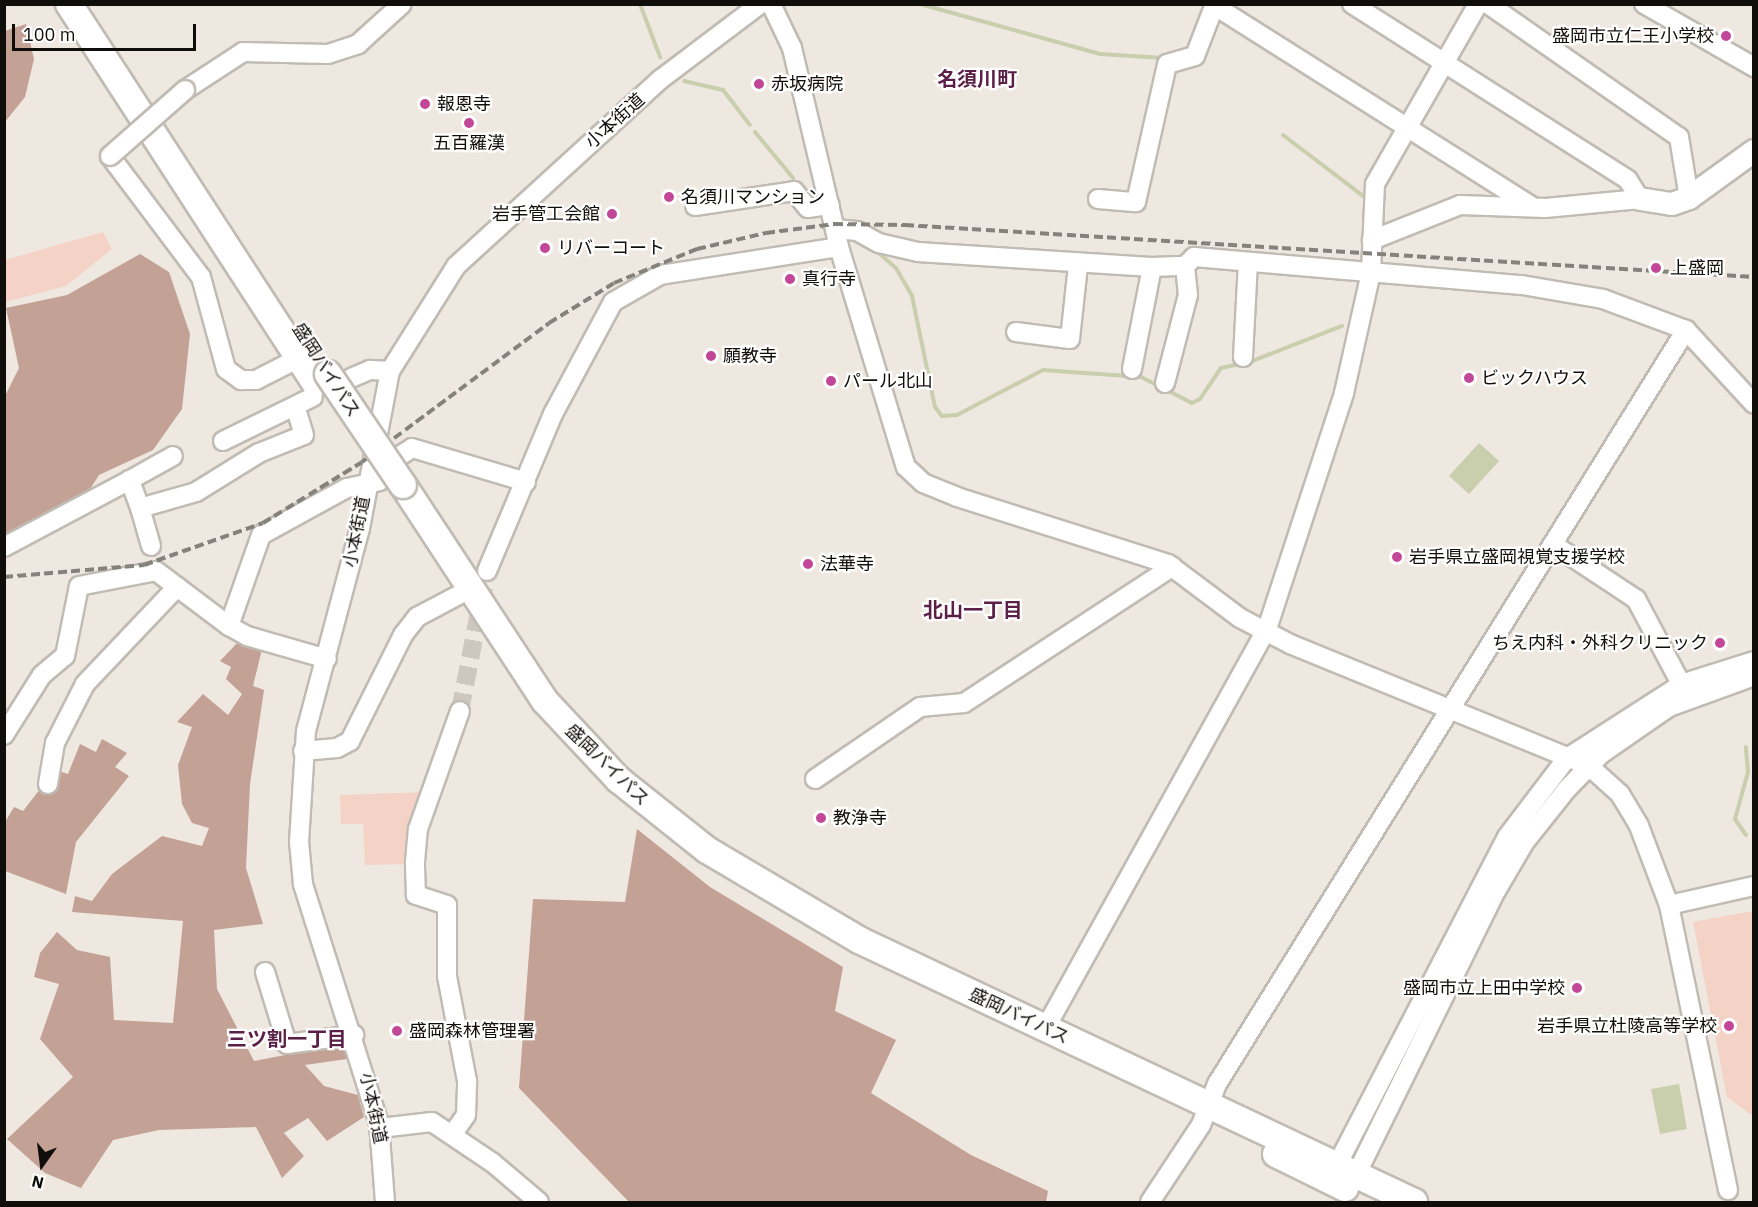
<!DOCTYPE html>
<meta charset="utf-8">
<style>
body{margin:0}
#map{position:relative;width:1758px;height:1207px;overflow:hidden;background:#eee8e0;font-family:"IBM Plex Sans","Noto Sans JP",sans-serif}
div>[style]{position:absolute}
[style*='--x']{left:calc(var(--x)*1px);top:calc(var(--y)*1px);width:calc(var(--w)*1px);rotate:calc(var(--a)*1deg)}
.green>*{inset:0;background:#f5d2c6}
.forest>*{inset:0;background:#c3a195}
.water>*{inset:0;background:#c9cead}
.stream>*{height:4px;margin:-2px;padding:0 2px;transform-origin:2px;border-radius:2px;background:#c9cead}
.minor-tunnel>*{height:18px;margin-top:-9px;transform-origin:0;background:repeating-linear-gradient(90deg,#cdc7c0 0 18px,transparent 0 27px)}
.roads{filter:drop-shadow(2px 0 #c0bbb3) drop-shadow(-2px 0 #c0bbb3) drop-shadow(0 2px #c0bbb3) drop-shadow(0 -2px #c0bbb3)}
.minor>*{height:18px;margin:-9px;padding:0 9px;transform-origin:9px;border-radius:9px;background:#fff}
.major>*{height:22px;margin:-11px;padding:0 11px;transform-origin:11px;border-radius:11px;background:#fff}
.highway>*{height:26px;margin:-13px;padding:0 13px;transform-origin:13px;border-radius:13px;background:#fff}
.rail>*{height:4px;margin-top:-2px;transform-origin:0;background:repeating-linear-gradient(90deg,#85817b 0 9px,transparent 0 13.5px)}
.bridges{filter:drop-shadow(2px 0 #c0bbb3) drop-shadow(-2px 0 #c0bbb3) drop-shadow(0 2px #c0bbb3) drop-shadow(0 -2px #c0bbb3)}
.minor-bridge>*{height:18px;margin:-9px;padding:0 9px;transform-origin:9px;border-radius:9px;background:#fff}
.highway-bridge>*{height:26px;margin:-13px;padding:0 13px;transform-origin:13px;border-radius:13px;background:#fff}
.dots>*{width:16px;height:16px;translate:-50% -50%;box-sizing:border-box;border:3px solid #fff;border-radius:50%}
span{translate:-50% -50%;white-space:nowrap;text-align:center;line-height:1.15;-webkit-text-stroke:4.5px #fff;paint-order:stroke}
.poi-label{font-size:18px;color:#100e0b}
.right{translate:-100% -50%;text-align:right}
.left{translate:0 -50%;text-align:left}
.street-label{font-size:18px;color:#100e0b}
.neighbourhood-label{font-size:20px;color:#5b2047;font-weight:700}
.frame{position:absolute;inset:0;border:6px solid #100e0b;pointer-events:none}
.north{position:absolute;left:12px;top:1135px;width:60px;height:60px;-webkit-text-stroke:4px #fff;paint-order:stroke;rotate:194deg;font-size:16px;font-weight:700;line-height:24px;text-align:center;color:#100e0b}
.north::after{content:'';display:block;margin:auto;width:21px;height:27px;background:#100e0b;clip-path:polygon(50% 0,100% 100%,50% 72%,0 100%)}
.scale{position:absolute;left:12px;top:24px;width:184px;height:27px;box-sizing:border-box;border:3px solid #100e0b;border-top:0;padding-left:8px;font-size:18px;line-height:21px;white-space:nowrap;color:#100e0b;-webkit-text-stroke:4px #fff;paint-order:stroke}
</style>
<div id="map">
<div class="green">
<div style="clip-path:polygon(103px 232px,112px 249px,66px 286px,5px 302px,5px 260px)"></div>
<div style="clip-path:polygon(427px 792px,407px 840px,408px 864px,365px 865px,363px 824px,341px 824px,340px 795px)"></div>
<div style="clip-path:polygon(1753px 911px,1754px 1114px,1750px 1114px,1727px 1097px,1693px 922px)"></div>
</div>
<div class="forest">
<div style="clip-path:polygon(26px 24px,34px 59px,25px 97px,5px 122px,5px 31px)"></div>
<div style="clip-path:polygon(140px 254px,169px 272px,190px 334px,182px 409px,153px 450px,99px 475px,83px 500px,5px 538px,4px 398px,19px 368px,6px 308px,67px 295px)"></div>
<div style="clip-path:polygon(239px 641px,263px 645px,253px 686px,264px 690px,250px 784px,246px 868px,263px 924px,214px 930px,217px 989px,254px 1061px,343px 1044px,347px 1059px,305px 1065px,324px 1086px,358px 1095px,364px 1117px,327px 1141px,308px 1118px,284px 1133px,304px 1156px,282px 1178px,256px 1127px,159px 1130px,113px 1140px,81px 1188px,45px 1173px,7px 1139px,73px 1077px,40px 1039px,59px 984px,34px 977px,40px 953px,57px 932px,77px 950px,110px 957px,114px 1020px,173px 1023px,183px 921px,72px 912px,75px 896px,92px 901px,112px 874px,162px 836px,202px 846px,209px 828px,192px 823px,182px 804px,178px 765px,192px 727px,177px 722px,203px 694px,228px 715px,242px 694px,226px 679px,231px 667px,220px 661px)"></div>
<div style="clip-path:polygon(102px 739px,127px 753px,115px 767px,129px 776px,76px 842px,66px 894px,5px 871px,5px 822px,14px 807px,23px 811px,55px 770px,68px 774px,80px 744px,96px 752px)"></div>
<div style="clip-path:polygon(637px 829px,710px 887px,843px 967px,835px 1011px,896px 1040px,871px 1093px,971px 1155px,1048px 1191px,1046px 1202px,629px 1202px,519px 1088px,533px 899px,625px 902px)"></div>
</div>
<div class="water">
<div style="clip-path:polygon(1479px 443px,1499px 461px,1469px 494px,1449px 476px)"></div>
<div style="clip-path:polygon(1679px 1084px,1687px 1129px,1660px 1134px,1651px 1089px)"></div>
</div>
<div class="stream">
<div style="--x:640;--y:4;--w:57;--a:69.3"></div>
<div style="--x:920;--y:4;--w:187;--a:15.5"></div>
<div style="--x:1100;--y:54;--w:63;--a:3.6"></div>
<div style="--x:684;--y:81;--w:40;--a:13"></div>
<div style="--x:723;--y:90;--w:44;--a:52.4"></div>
<div style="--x:755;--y:132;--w:60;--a:50.4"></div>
<div style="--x:1283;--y:135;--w:101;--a:37.3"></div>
<div style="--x:823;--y:227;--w:8;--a:45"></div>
<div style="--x:874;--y:249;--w:29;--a:41"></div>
<div style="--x:896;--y:268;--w:32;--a:60"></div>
<div style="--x:912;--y:296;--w:113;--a:78.3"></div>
<div style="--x:935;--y:407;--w:11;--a:52"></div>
<div style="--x:942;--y:416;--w:15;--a:-4"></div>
<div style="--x:957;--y:415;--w:97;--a:-27.6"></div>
<div style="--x:1043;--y:370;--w:98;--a:4.1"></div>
<div style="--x:1141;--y:377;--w:57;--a:27"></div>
<div style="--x:1192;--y:403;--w:9;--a:-27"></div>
<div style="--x:1200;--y:399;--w:37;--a:-56"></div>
<div style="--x:1221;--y:368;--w:19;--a:-12"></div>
<div style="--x:1247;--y:363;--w:102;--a:-21.3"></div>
<div style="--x:1746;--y:835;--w:19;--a:-125"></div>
<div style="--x:1735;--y:819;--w:49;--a:-74.5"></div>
<div style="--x:1748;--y:772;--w:25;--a:-95"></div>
</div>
<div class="minor-tunnel">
<div style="--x:460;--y:711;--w:143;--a:-79.1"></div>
</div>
<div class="roads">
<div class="minor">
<div style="--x:771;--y:4;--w:49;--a:64.5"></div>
<div style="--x:792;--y:48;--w:204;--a:76.7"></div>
<div style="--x:839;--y:247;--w:230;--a:73.1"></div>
<div style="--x:906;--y:467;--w:23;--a:43"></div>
<div style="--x:923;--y:483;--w:37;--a:22"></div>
<div style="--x:957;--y:497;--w:221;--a:17.6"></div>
<div style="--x:1168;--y:564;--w:90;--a:36.9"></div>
<div style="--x:1240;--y:618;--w:56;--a:27.5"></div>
<div style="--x:1290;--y:644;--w:323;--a:22.2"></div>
<div style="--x:1589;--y:766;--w:42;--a:42.1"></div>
<div style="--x:1620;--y:794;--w:37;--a:59"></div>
<div style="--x:1639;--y:826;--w:85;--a:69.2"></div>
<div style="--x:1669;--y:905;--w:291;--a:78.3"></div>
<div style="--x:1352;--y:4;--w:327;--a:32.5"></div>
<div style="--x:1628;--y:180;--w:22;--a:58"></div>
<div style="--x:1640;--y:199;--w:95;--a:174.6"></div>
<div style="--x:1545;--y:208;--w:85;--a:-178"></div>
<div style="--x:1460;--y:205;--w:95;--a:158.3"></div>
<div style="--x:1488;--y:4;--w:233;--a:34.9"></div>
<div style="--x:1679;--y:137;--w:62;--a:80.7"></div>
<div style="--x:1644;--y:4;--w:127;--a:29.8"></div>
<div style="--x:1215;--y:6;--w:373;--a:32.3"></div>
<div style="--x:185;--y:90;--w:69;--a:-33.2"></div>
<div style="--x:243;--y:52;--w:85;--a:1.3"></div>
<div style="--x:328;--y:54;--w:32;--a:-18"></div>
<div style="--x:358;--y:44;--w:59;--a:-42.3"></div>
<div style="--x:110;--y:156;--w:151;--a:53.1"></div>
<div style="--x:201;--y:277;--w:95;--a:74.8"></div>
<div style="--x:226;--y:369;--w:19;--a:36"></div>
<div style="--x:241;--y:380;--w:15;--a:0"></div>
<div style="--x:256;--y:380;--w:48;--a:-27.1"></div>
<div style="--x:1098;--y:199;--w:38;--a:5"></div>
<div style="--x:1136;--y:202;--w:141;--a:-77.3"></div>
<div style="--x:1167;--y:64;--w:29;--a:-16"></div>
<div style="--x:1195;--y:56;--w:56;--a:-69"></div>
<div style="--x:695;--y:206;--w:100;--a:-8.6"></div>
<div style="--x:794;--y:191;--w:22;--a:51"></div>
<div style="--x:808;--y:208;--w:22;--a:-8"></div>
<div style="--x:835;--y:229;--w:22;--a:5"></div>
<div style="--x:857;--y:231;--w:25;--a:29"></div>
<div style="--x:879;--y:243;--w:40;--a:13"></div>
<div style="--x:918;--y:252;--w:234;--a:3.7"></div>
<div style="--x:1152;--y:267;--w:33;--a:-2"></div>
<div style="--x:1185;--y:266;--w:13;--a:-45"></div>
<div style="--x:1194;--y:257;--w:329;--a:4.9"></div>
<div style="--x:1522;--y:285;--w:82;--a:9.8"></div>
<div style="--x:1603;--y:299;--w:89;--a:20.5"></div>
<div style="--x:1686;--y:330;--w:100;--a:47.4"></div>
<div style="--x:1016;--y:332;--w:54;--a:7.4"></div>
<div style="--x:1070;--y:339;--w:74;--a:-83.8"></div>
<div style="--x:1243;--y:357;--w:95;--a:-87"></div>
<div style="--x:1132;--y:369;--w:104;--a:-78.9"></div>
<div style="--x:351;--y:378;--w:21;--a:-23"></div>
<div style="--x:370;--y:370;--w:20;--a:3"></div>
<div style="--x:1165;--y:383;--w:91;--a:-75.4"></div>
<div style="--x:1188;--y:295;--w:29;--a:-96"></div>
<div style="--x:223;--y:441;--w:100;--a:-26.1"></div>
<div style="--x:140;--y:508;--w:30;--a:-110"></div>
<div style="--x:130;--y:480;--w:49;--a:-29.2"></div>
<div style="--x:1554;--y:545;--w:98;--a:33.4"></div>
<div style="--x:1636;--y:599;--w:109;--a:62"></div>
<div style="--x:151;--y:546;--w:40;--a:-106"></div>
<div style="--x:140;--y:508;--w:58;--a:-15.9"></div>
<div style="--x:196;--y:492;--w:74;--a:-31.8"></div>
<div style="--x:259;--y:453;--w:48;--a:-21.8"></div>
<div style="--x:304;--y:435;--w:30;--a:-107"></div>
<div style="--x:4;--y:547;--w:143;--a:-28"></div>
<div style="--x:487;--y:571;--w:170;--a:-67.2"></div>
<div style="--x:553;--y:414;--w:127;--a:-61.8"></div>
<div style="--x:613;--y:302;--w:54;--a:-29.9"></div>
<div style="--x:660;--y:275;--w:181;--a:-8.9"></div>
<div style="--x:229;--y:626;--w:21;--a:29"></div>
<div style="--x:247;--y:636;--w:83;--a:16"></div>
<div style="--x:4;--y:735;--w:71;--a:-57.7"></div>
<div style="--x:42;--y:675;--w:30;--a:-40"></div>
<div style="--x:65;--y:656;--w:71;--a:-78.7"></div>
<div style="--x:79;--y:586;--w:78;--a:-11"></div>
<div style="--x:156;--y:571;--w:91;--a:37"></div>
<div style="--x:229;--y:626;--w:96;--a:-70.6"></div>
<div style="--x:261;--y:535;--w:98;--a:-28.7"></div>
<div style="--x:347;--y:488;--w:33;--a:-12"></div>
<div style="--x:379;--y:481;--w:25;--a:-56"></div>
<div style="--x:393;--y:460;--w:22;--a:-32"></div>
<div style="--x:412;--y:448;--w:119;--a:16.6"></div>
<div style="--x:303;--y:751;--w:34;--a:-5"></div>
<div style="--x:337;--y:748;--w:15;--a:-28"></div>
<div style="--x:350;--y:741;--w:119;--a:-63.4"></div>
<div style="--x:403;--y:635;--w:23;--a:-52"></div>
<div style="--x:417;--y:617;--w:58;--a:-27.9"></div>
<div style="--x:815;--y:779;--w:127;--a:-34.4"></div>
<div style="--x:920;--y:707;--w:44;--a:-5.2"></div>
<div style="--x:964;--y:703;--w:249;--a:-33.2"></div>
<div style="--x:48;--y:784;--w:42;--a:-80.3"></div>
<div style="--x:55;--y:743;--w:66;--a:-63"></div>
<div style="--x:85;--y:684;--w:134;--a:-46.5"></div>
<div style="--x:1669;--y:905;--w:87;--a:-12.6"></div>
<div style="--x:265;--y:972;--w:75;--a:73"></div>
<div style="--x:287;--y:1044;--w:68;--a:-7.7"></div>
<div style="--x:1045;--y:1029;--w:457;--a:-61"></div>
<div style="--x:1267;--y:629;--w:248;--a:-71.9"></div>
<div style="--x:1344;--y:393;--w:124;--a:-77.4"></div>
<div style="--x:1371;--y:272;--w:88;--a:-87.4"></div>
<div style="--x:1375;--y:184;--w:207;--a:-60.2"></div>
<div style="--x:380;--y:1128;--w:52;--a:-6.6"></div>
<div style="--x:432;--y:1122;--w:73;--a:33.9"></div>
<div style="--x:493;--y:1163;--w:60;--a:40.3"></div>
<div style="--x:452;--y:1135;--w:24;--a:-55"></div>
<div style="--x:466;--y:1115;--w:34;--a:-88"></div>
<div style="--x:467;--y:1081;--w:107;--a:-100.8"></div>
<div style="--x:447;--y:976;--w:71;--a:-90"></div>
<div style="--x:447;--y:905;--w:33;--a:-162"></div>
<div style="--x:416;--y:895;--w:33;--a:-92"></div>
<div style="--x:415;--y:862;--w:33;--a:-85"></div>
<div style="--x:418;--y:829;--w:125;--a:-70.4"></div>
<div style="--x:1337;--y:1165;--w:369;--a:-62.6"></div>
<div style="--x:1507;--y:837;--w:99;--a:-52.8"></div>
<div style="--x:1567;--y:758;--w:139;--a:-32.7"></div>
<div style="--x:1684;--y:683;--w:73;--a:-17.4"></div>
<div style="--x:1356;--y:1175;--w:317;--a:-63.8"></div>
<div style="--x:1496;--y:891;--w:56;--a:-59.7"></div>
<div style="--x:1524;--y:843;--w:69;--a:-51.5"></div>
<div style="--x:1567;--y:789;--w:49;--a:-45.8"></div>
<div style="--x:1601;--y:754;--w:83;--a:-34.7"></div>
<div style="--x:1669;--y:707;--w:90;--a:-20"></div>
<div style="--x:385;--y:1202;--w:78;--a:-94.4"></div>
<div style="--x:379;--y:1124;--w:252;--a:-107.6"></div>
<div style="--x:303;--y:884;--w:42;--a:-95.4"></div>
<div style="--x:299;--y:842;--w:111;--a:-86.4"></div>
<div style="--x:306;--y:731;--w:210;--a:-75.1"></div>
<div style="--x:360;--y:528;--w:160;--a:-79.2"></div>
<div style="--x:390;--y:371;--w:124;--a:-57.8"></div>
<div style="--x:456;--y:266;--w:277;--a:-42.4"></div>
<div style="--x:661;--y:79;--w:124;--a:-37.1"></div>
<div style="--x:1150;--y:1202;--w:92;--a:-56.5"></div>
<div style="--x:1201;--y:1125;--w:44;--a:-68.7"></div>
<div style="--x:1217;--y:1084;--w:888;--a:-58.12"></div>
</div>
<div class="major">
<div style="--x:1640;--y:199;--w:32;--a:9"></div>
<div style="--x:1672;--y:204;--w:18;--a:-19"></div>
<div style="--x:1689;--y:198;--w:80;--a:-35.9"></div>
</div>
<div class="highway">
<div style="--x:69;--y:4;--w:452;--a:57"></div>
<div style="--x:403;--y:485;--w:258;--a:56.7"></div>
<div style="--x:545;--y:701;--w:108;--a:46.9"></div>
<div style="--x:619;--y:780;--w:112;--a:38.5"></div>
<div style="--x:707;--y:850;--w:177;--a:30.6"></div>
<div style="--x:859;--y:940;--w:614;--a:25.27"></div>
<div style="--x:1276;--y:1154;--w:77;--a:26.2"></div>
</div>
</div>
<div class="rail">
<div style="--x:4;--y:577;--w:141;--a:-4.9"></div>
<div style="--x:144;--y:565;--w:126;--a:-19.4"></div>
<div style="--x:263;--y:523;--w:116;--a:-31.6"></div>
<div style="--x:362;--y:462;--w:233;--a:-36.6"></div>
<div style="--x:549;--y:323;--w:76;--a:-31.6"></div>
<div style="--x:614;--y:283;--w:90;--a:-22.3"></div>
<div style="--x:697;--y:249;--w:71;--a:-13.1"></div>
<div style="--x:766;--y:233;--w:69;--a:-7.5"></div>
<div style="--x:834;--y:224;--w:71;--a:0.8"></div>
<div style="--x:905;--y:225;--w:851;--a:3.5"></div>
</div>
<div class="bridges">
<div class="minor-bridge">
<div style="--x:110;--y:156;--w:100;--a:-41.3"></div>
</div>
<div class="highway-bridge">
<div style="--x:328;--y:374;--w:134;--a:56"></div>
</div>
</div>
<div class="dots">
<div style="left:1726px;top:36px;background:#c24799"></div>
<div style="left:759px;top:84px;background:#c24799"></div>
<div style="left:425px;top:104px;background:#c24799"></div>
<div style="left:469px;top:123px;background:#c24799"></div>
<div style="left:669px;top:197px;background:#c24799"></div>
<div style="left:612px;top:214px;background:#c24799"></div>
<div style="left:545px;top:248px;background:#c24799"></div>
<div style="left:1656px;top:268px;background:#c24799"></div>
<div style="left:790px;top:279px;background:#c24799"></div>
<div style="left:711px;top:356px;background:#c24799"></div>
<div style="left:1469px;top:378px;background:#c24799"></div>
<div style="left:831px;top:381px;background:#c24799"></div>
<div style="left:1397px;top:557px;background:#c24799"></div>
<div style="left:808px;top:564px;background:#c24799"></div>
<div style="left:1720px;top:643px;background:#c24799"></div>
<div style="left:821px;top:818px;background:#c24799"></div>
<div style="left:1577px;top:988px;background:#c24799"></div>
<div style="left:1729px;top:1026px;background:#c24799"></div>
<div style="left:397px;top:1031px;background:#c24799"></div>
</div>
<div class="poi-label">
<span class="right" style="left:1714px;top:36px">盛岡市立仁王小学校</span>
<span class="left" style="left:771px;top:84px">赤坂病院</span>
<span class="left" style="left:437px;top:104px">報恩寺</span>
<span style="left:469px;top:143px">五百羅漢</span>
<span class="left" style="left:681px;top:197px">名須川マンション</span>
<span class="right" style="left:600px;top:214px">岩手管工会館</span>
<span class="left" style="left:557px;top:248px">リバーコート</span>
<span class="left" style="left:1670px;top:268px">上盛岡</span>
<span class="left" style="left:802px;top:279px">真行寺</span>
<span class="left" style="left:723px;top:356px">願教寺</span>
<span class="left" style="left:1481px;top:378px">ビックハウス</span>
<span class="left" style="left:843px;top:381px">パール北山</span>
<span class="left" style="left:1409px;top:557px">岩手県立盛岡視覚支援学校</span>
<span class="left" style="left:820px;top:564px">法華寺</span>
<span class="right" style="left:1708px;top:643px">ちえ内科・外科クリニック</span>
<span class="left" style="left:833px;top:818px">教浄寺</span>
<span class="right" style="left:1565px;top:988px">盛岡市立上田中学校</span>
<span class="right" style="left:1717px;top:1026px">岩手県立杜陵高等学校</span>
<span class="left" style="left:409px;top:1031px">盛岡森林管理署</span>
</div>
<div class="street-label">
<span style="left:615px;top:121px;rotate:-42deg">小本街道</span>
<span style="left:326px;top:370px;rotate:57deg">盛岡バイパス</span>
<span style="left:357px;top:532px;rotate:-79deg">小本街道</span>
<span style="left:607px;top:765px;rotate:44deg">盛岡バイパス</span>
<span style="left:1019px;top:1016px;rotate:25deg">盛岡バイパス</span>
<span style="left:373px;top:1108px;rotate:78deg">小本街道</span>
</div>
<div class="neighbourhood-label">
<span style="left:977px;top:78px">名須川町</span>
<span style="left:973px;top:609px">北山一丁目</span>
<span style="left:287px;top:1038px">三ツ割一丁目</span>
</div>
<div class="frame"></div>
<div class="north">N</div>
<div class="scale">100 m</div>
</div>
